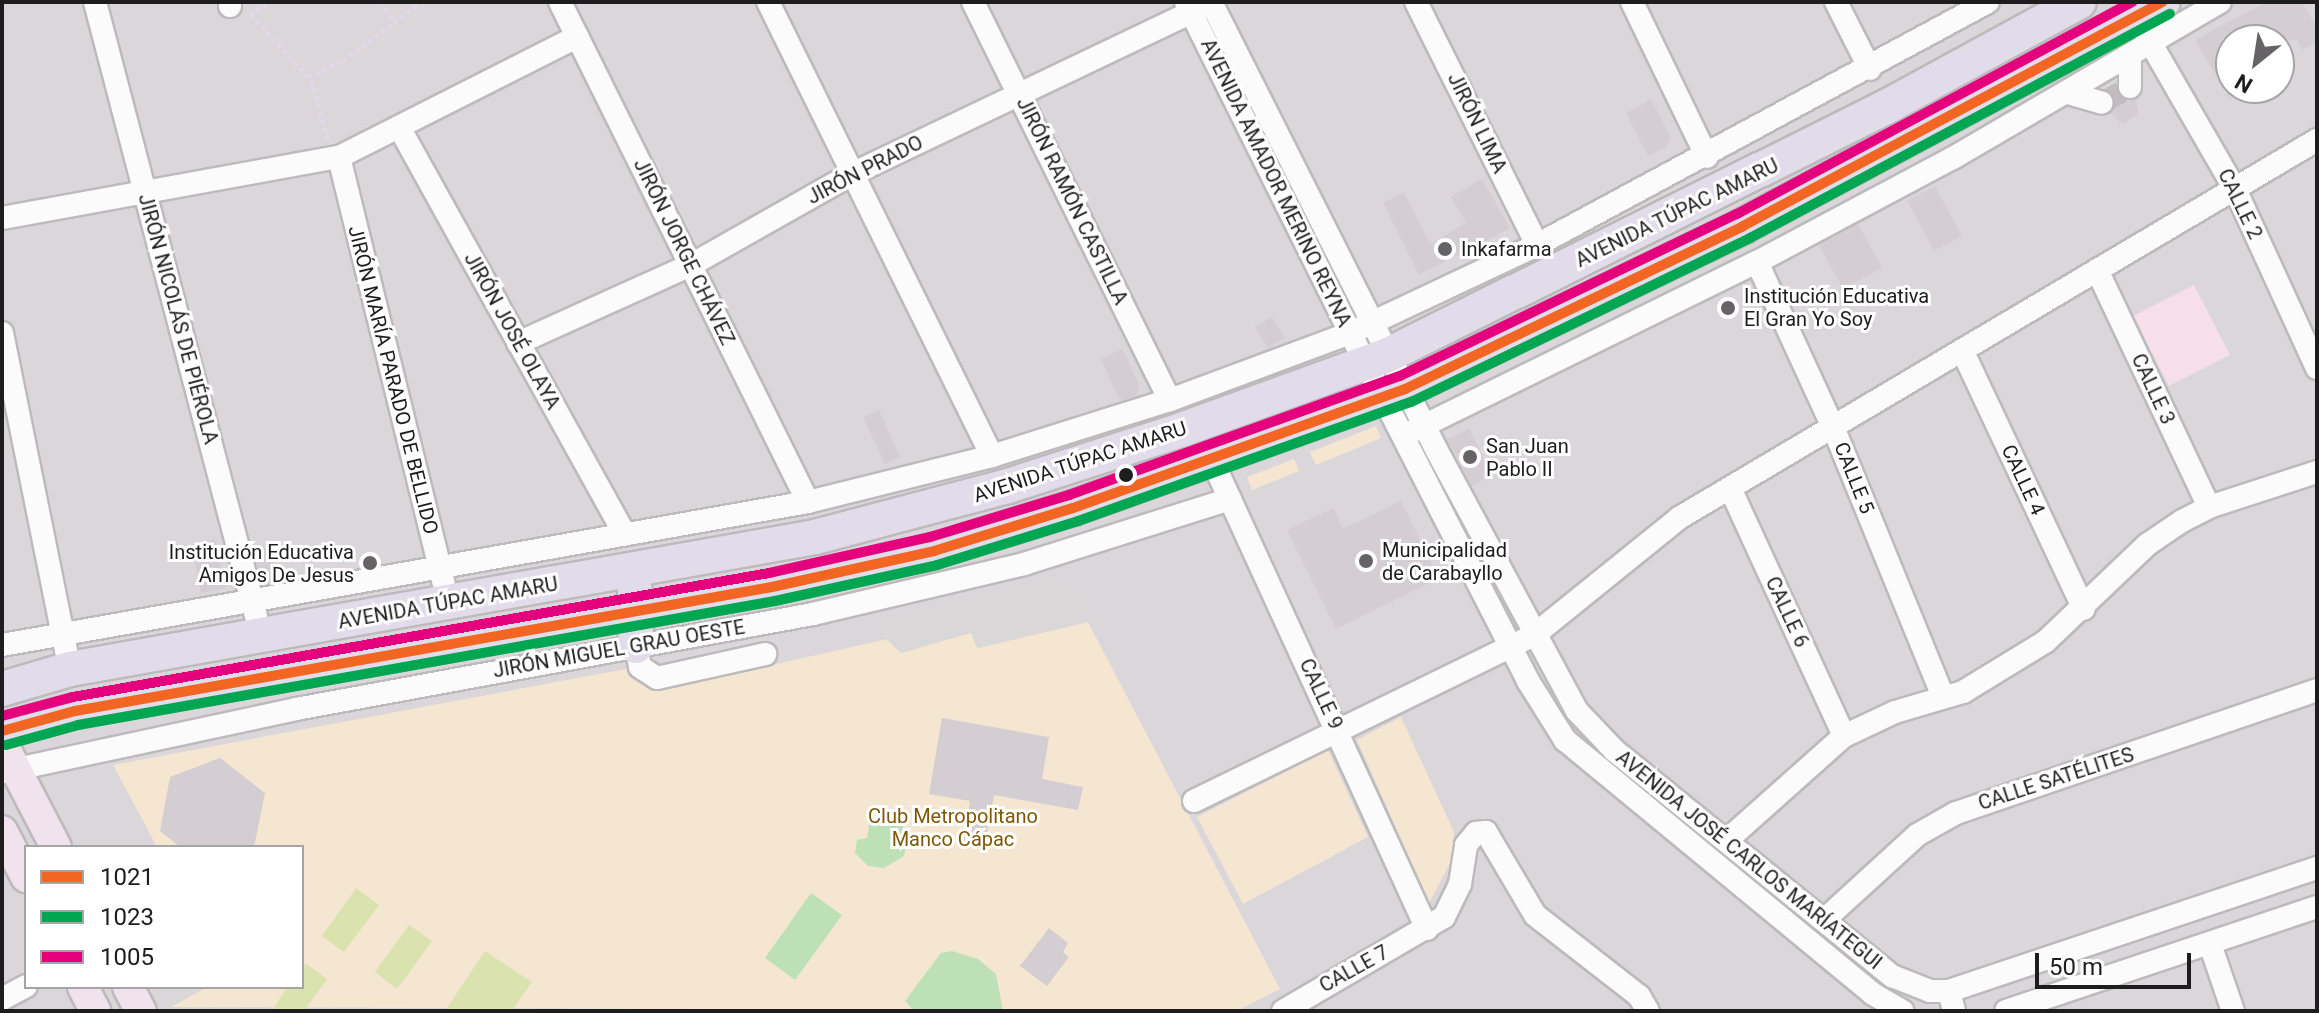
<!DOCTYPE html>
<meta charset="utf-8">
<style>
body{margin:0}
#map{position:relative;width:2319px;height:1013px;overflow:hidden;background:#ebe5ea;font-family:Roboto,sans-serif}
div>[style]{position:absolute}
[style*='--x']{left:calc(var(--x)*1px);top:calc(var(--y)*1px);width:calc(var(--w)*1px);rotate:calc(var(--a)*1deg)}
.residential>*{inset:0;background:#dad6da}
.education>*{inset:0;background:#f6dfe9}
.park>*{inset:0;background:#f4e6d1}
.pitch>*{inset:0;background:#dae3ae}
.parking>*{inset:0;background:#dad7d9}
.water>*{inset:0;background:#bee0b6}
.building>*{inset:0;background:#d4ced3}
.minor-tunnel>*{height:22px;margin-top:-11px;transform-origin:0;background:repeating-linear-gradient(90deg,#c2bdc1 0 22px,transparent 0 33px)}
.path>*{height:4px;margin-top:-2px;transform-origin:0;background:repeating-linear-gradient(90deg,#e5d7eb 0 4px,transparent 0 8px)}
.roads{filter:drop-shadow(2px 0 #bdbabc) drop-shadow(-2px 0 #bdbabc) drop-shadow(0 2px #bdbabc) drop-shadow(0 -2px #bdbabc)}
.minor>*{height:22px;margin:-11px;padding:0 11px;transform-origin:11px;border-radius:11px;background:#fcfbfc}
.major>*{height:30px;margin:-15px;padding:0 15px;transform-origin:15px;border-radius:15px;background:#f0e3ee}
.highway>*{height:34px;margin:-17px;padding:0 17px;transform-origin:17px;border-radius:17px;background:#e2dcea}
.bus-1>*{height:10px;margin:-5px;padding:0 5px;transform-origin:5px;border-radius:5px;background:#f26522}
.bus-2>*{height:10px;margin:-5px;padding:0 5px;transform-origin:5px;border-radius:5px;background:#00a651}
.bus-3>*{height:10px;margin:-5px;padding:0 5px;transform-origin:5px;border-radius:5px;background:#e5007d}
.dots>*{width:22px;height:22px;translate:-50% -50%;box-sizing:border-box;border:4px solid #fff;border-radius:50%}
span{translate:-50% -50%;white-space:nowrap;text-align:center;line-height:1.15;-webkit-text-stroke:6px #fff;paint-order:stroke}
.street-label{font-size:20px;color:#1d1d1d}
.poi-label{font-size:20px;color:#1d1d1d}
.left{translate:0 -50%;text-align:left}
.right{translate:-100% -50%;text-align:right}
.park-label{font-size:20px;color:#7e5707}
.frame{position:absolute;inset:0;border:4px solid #1d1d1d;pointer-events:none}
.legend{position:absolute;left:24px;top:845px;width:280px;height:144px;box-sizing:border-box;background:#fff;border:2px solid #a5a5a5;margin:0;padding:10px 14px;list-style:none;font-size:24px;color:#1d1d1d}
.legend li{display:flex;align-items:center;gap:16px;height:40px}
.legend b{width:40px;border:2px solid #a5a5a5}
.north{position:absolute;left:2215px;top:24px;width:80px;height:80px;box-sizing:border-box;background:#fff;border:2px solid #a5a5a5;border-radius:50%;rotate:210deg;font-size:22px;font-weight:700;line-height:32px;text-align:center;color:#1d1d1d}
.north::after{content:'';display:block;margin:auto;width:28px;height:36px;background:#656365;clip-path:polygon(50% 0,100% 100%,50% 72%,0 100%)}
.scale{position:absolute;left:2035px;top:953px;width:156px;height:36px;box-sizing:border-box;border:4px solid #1d1d1d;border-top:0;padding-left:10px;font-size:24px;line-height:28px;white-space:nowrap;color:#1d1d1d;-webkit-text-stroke:6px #fff;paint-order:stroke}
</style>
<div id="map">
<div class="residential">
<div style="clip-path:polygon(evenodd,2px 2px,2317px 2px,2317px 1011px,2px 1011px,2px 2px,2231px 40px,2279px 40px,2279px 88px,2231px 88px,2231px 40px,2px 2px,26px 847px,302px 847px,302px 987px,26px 987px,26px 847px)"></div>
</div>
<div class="education">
<div style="clip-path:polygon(2194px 285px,2230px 355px,2169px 386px,2133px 316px)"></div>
</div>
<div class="park">
<div style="clip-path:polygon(1376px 426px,1381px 438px,1316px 465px,1310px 452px)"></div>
<div style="clip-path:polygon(1294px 459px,1299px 471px,1252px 490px,1247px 477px)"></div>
<div style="clip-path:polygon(1088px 622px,1280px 989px,1237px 1011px,171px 1007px,207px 987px,302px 987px,302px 847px,157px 847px,113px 765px,626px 669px,657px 691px,887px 639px,901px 653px,972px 632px,978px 648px)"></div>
<div style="clip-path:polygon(1401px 717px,1454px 832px,1453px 858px,1429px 903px,1357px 740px)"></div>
<div style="clip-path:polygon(1328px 750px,1368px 837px,1243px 904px,1197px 817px)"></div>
</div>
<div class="pitch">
<div style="clip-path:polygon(356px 888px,379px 905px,344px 952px,322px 936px)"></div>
<div style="clip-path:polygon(409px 925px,432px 941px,397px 989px,375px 972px)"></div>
<div style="clip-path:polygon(485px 951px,532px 982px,512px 1011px,445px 1011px)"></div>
<div style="clip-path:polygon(305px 963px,327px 979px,304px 1011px,272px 1011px,287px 987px,302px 987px)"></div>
</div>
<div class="parking">
<div style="clip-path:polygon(1058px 575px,1066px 594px,1078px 590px,1088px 622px,977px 648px,971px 633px,901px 653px,871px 624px)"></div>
</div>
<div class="water">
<div style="clip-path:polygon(877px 816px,901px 824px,908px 834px,904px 856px,884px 868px,868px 866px,855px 853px,857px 840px,867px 838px,870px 820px)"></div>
<div style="clip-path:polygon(811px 893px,842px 915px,795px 980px,765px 958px)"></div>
<div style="clip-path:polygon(952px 951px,978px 959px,996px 974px,1003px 1011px,914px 1011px,905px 1001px,941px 953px)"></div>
</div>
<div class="building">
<div style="clip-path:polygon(2266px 2px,2302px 2px,2317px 28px,2317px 42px,2302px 50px,2297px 40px,2231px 40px,2231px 101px,2195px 40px)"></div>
<div style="clip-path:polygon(2116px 87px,2122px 99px,2136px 100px,2138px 114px,2123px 124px,2110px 114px,2116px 100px,2109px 91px)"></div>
<div style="clip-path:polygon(1651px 100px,1671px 137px,1666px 147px,1648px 156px,1626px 113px)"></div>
<div style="clip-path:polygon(1482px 179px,1510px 228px,1419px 275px,1383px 203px,1404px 192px,1430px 244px,1466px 223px,1451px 197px)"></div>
<div style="clip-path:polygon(1935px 186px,1962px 236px,1934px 251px,1907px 201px)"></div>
<div style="clip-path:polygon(1858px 224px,1882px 268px,1843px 289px,1819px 245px)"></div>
<div style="clip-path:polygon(1272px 317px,1285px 338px,1268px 348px,1255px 327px)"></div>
<div style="clip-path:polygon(1122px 349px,1139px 384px,1137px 396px,1120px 401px,1101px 359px)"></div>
<div style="clip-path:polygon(879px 410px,900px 457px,885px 464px,863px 417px)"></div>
<div style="clip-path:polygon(1469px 429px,1493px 475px,1472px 486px,1448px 439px)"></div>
<div style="clip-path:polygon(1401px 501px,1439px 578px,1336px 629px,1287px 530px,1333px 508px,1343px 529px)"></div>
<div style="clip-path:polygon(215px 539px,226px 588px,201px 593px,191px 544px)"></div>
<div style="clip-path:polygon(270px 547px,277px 582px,267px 584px,261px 579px,253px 550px)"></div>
<div style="clip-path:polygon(942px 718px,1049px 737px,1042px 779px,1083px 787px,1078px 810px,994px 795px,984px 848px,963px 843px,970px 801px,929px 794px)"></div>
<div style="clip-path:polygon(220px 758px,265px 793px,254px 847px,180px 847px,160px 831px,170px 777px)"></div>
<div style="clip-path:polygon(1049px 928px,1068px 943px,1063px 952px,1069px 957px,1047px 986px,1020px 966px)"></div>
</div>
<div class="minor-tunnel">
<div style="--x:2102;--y:103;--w:32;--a:-30"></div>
</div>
<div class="path">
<div style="--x:381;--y:2;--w:24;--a:57"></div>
<div style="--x:250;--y:15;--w:25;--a:-32"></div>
<div style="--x:251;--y:15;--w:90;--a:47.3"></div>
<div style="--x:312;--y:81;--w:61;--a:74.8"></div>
<div style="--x:308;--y:77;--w:38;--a:-25"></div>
<div style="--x:343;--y:61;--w:99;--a:-36.8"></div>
</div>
<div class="roads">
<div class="minor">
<div style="--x:95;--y:2;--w:635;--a:75.31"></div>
<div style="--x:560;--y:2;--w:558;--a:63.62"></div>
<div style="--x:768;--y:2;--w:506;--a:63.74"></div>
<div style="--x:973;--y:2;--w:444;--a:63.7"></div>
<div style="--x:1186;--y:2;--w:404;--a:63.6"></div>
<div style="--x:1366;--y:364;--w:356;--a:62.9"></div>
<div style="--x:1528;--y:681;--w:70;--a:57.9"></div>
<div style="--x:1565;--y:740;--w:399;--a:39.5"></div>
<div style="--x:1873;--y:994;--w:34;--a:30"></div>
<div style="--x:1211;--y:2;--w:503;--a:63.28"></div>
<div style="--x:1437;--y:451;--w:295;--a:61.7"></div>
<div style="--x:1577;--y:711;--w:55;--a:46.5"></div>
<div style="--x:1615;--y:751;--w:357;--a:39.1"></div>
<div style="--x:1892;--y:976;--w:41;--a:21.5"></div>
<div style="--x:1930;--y:991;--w:19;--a:0"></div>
<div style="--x:1949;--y:991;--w:388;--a:-18.5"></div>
<div style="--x:1416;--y:2;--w:271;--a:63.5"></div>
<div style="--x:1632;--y:2;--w:172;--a:64.2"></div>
<div style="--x:1836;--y:2;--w:75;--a:63.1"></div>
<div style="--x:230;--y:6;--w:4;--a:-90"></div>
<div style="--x:2146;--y:35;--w:178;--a:60"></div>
<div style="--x:2235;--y:189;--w:197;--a:65.4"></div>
<div style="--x:2130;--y:87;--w:29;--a:-90"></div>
<div style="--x:2068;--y:93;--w:35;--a:16"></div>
<div style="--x:399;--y:127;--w:466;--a:61"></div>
<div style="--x:339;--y:157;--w:438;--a:76.2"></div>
<div style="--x:2;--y:218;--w:342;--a:-10.3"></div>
<div style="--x:339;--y:157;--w:267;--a:-26.8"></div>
<div style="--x:1757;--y:262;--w:182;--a:65.3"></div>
<div style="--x:1833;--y:427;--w:292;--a:67.8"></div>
<div style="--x:2097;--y:270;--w:262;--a:64.7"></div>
<div style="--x:2;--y:333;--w:343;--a:78.6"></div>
<div style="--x:518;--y:343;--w:190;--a:-24.3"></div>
<div style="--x:691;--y:265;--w:185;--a:-29.5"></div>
<div style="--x:852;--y:174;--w:388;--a:-25.5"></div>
<div style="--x:1962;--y:350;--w:286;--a:64.8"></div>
<div style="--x:1413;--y:431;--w:383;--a:-26.2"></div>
<div style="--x:1757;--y:262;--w:222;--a:-28"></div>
<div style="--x:1953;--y:158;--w:309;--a:-30.3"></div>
<div style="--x:1212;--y:460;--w:516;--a:65.37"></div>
<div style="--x:1730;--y:488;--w:273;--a:65.3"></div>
<div style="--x:2;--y:645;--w:819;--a:-10.06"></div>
<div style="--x:808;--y:502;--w:190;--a:-14"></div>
<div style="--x:992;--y:456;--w:187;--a:-17.5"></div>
<div style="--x:1170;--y:400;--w:192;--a:-20.4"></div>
<div style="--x:1350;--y:333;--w:207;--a:-25.2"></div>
<div style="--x:1537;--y:245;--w:512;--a:-28.32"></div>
<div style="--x:636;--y:646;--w:21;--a:79"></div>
<div style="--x:640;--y:667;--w:20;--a:33"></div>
<div style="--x:657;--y:678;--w:111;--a:-12.5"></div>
<div style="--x:3;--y:772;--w:300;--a:-12.1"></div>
<div style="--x:296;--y:709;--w:526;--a:-10.41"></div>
<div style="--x:813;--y:614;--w:217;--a:-13.3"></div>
<div style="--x:1024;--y:564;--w:216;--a:-17.5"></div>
<div style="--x:1194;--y:801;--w:377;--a:-26"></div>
<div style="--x:1533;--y:636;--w:188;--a:-38.9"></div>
<div style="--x:1679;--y:518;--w:742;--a:-30.65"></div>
<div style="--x:1726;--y:841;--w:158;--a:-41.7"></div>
<div style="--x:1844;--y:736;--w:56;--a:-25.2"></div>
<div style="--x:1895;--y:712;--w:71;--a:-16.4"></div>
<div style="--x:1963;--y:692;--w:96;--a:-31.4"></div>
<div style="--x:2045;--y:642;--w:142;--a:-43.6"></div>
<div style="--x:2148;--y:544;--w:41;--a:-34.1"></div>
<div style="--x:2182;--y:521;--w:30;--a:-27"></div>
<div style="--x:2209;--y:507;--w:114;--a:-18"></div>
<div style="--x:1824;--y:920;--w:126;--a:-42.4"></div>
<div style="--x:1917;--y:835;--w:45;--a:-29.4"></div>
<div style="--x:1956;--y:813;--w:381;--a:-18.8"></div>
<div style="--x:2210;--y:944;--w:71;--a:71.1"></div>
<div style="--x:1949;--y:991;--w:21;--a:76"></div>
<div style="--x:2;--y:999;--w:27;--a:-28"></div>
<div style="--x:1283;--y:1011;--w:186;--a:-30.3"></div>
<div style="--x:1444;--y:917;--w:37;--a:-64"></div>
<div style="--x:1460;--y:884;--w:39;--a:-81"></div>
<div style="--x:1466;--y:845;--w:16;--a:-50"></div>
<div style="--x:1476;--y:833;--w:10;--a:-6"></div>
<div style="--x:1486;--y:832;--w:96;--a:59.4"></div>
<div style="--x:1535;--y:915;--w:132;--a:37.9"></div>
<div style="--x:1639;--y:996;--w:17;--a:59"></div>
<div style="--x:2006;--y:1011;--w:328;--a:-18.5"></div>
</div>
<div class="major">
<div style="--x:2;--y:743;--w:117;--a:62.6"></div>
<div style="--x:2;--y:831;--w:52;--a:62.4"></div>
<div style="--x:83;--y:987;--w:27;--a:63"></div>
<div style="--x:128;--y:987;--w:27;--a:62"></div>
</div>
<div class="highway">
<div style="--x:635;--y:591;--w:55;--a:89"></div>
<div style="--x:2;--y:689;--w:71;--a:-16.4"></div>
<div style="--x:70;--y:669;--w:757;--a:-10.05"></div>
<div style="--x:815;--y:537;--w:200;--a:-14.8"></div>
<div style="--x:1008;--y:486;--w:185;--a:-17.9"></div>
<div style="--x:1184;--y:429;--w:217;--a:-19.9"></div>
<div style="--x:1388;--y:355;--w:561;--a:-26.47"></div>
<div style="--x:1890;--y:105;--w:215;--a:-28.6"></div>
<div style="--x:2;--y:731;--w:76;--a:-15.3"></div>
<div style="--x:75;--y:711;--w:708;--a:-10.09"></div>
<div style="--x:772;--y:587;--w:166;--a:-12.5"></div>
<div style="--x:934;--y:551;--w:145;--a:-17.2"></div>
<div style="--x:1073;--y:508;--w:353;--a:-19.7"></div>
<div style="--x:1405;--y:389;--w:375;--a:-25.7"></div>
<div style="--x:1743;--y:226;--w:476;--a:-28.1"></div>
</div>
</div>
<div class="bus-1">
<div style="--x:2;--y:731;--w:76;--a:-15.3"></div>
<div style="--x:75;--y:711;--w:708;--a:-10.09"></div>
<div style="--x:772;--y:587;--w:166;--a:-12.5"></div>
<div style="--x:934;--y:551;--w:145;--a:-17.2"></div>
<div style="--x:1073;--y:508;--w:353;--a:-19.7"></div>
<div style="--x:1405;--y:389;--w:375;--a:-25.7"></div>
<div style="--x:1743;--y:226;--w:476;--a:-28.1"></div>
</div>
<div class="bus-2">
<div style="--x:6;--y:745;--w:75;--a:-15.5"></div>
<div style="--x:78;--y:725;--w:708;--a:-10.09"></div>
<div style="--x:775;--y:601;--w:166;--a:-12.5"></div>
<div style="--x:937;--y:565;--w:148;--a:-17.3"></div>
<div style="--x:1078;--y:521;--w:354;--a:-19.7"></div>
<div style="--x:1411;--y:402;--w:377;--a:-25.8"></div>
<div style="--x:1750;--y:238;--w:476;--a:-28.1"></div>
</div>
<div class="bus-3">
<div style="--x:2;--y:716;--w:73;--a:-15"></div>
<div style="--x:73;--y:697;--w:707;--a:-10.1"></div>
<div style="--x:769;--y:573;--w:165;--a:-12.6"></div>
<div style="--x:930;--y:537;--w:145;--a:-16.8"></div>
<div style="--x:1069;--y:495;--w:352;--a:-19.8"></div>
<div style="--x:1400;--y:376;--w:374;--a:-25.7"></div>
<div style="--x:1737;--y:214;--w:449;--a:-28.2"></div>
</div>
<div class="dots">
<div style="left:1445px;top:249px;background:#656365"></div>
<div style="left:1728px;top:308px;background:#656365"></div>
<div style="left:1470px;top:457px;background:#656365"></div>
<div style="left:1126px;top:475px;background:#1d1d1d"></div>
<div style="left:1366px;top:561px;background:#656365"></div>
<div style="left:370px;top:563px;background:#656365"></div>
</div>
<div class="street-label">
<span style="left:1477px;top:123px;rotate:64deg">JIRÓN LIMA</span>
<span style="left:865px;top:170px;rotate:-27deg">JIRÓN PRADO</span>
<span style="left:1276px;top:183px;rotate:64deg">AVENIDA AMADOR MERINO REYNA</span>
<span style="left:1072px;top:201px;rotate:64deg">JIRÓN RAMÓN CASTILLA</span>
<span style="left:2240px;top:204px;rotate:64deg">CALLE 2</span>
<span style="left:1677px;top:213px;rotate:-26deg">AVENIDA TÚPAC AMARU</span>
<span style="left:684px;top:252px;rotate:64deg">JIRÓN JORGE CHÁVEZ</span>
<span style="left:178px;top:319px;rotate:75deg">JIRÓN NICOLÁS DE PIÉROLA</span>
<span style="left:512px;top:331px;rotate:61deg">JIRÓN JOSÉ OLAYA</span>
<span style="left:393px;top:380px;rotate:76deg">JIRÓN MARÍA PARADO DE BELLIDO</span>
<span style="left:2153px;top:389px;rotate:65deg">CALLE 3</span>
<span style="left:1080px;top:462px;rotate:-18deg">AVENIDA TÚPAC AMARU</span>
<span style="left:1854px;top:478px;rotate:68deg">CALLE 5</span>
<span style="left:2023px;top:480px;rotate:65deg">CALLE 4</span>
<span style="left:448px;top:603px;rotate:-10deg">AVENIDA TÚPAC AMARU</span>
<span style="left:1787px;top:612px;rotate:65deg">CALLE 6</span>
<span style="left:619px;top:649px;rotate:-10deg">JIRÓN MIGUEL GRAU OESTE</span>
<span style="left:1321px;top:694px;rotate:65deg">CALLE 9</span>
<span style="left:2056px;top:779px;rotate:-18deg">CALLE SATÉLITES</span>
<span style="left:1749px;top:860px;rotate:39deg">AVENIDA JOSÉ CARLOS MARÍATEGUI</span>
<span style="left:1354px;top:969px;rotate:-29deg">CALLE 7</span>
</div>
<div class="poi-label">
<span class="left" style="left:1461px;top:249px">Inkafarma</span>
<span class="left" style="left:1744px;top:308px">Institución Educativa<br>El Gran Yo Soy</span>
<span class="left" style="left:1486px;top:458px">San Juan<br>Pablo II</span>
<span class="left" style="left:1382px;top:562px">Municipalidad<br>de Carabayllo</span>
<span class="right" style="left:354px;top:564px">Institución Educativa<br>Amigos De Jesus</span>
</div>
<div class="park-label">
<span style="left:953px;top:828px">Club Metropolitano<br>Manco Cápac</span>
</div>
<div class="frame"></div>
<ul class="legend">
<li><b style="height:10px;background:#f26522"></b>1021</li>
<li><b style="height:10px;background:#00a651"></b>1023</li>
<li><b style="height:10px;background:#e5007d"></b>1005</li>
</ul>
<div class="north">N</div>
<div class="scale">50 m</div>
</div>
